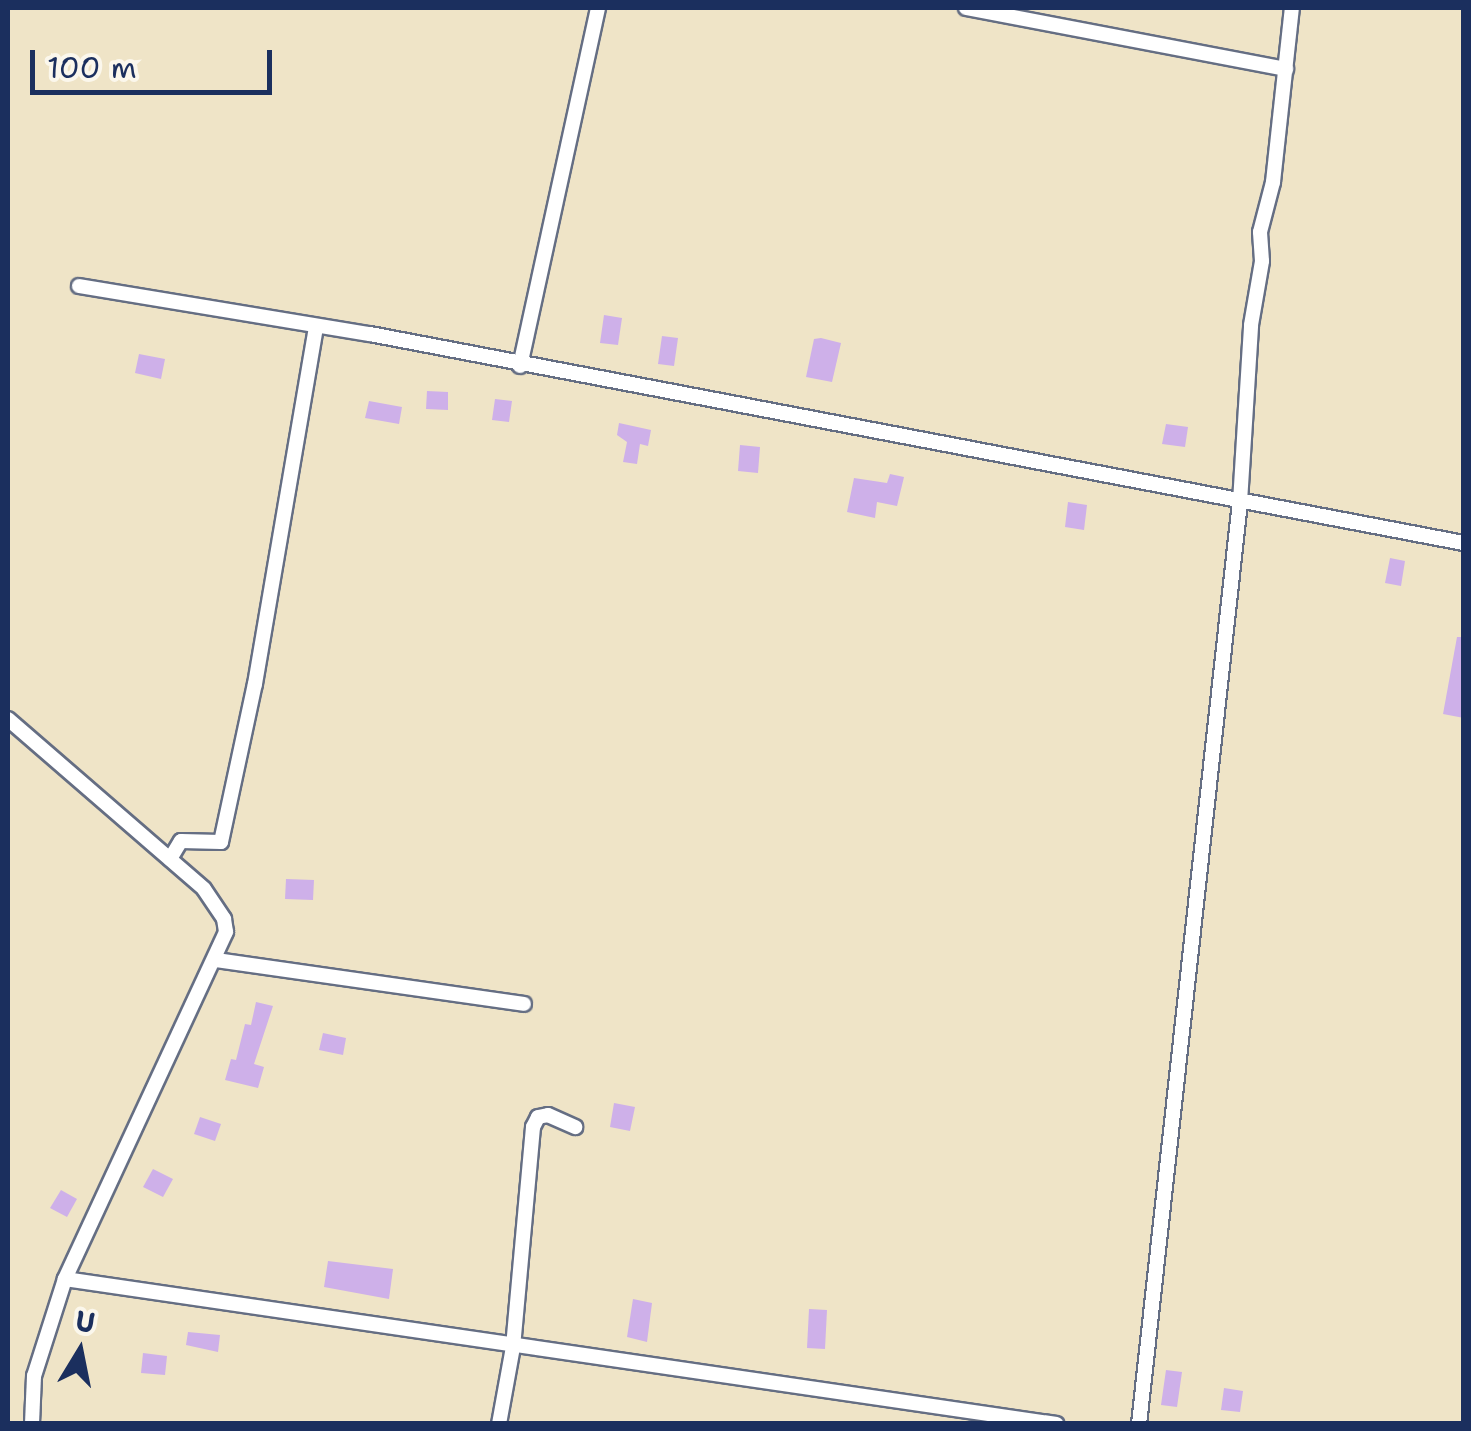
<!DOCTYPE html>
<style>
body{margin:0}
#map{position:relative;width:1471px;height:1431px;overflow:hidden;background:#efe4c7;font-family:"Shantell Sans",sans-serif}
div>[style]{position:absolute}
[style*='--x']{left:calc(var(--x)*1px);top:calc(var(--y)*1px);width:calc(var(--w)*1px);rotate:calc(var(--a)*1deg)}
.building>*{inset:0;background:#ceb0e9}
.roads{filter:drop-shadow(2px 0 #656e83) drop-shadow(-2px 0 #656e83) drop-shadow(0 2px #656e83) drop-shadow(0 -2px #656e83)}
.street>*{height:14px;margin:-7px;padding:0 7px;transform-origin:7px;border-radius:7px;background:#fff}
span{translate:-50% -50%;white-space:nowrap;text-align:center;line-height:1.15;-webkit-text-stroke:9px #fbf7ec;paint-order:stroke}
.frame{position:absolute;inset:0;border:10px solid #1b2f5e;pointer-events:none}
.north{position:absolute;left:30px;top:1301px;width:100px;height:100px;-webkit-text-stroke:8px #fbf7ec;paint-order:stroke;rotate:10deg;font-size:28px;font-weight:700;line-height:40px;text-align:center;color:#1b2f5e}
.north::after{content:'';display:block;margin:auto;width:35px;height:45px;background:#1b2f5e;clip-path:polygon(50% 0,100% 100%,50% 72%,0 100%)}
.scale{position:absolute;left:30px;top:50px;width:242px;height:45px;box-sizing:border-box;border:5px solid #1b2f5e;border-top:0;padding-left:12px;font-size:30px;line-height:35px;white-space:nowrap;color:#1b2f5e;-webkit-text-stroke:8px #fbf7ec;paint-order:stroke}
</style>
<div id="map">
<div class="building">
<div style="clip-path:polygon(604px 315px,622px 318px,618px 345px,600px 343px)"></div>
<div style="clip-path:polygon(662px 336px,678px 338px,674px 366px,658px 364px)"></div>
<div style="clip-path:polygon(821px 338px,841px 343px,832px 382px,806px 377px,814px 339px)"></div>
<div style="clip-path:polygon(139px 354px,165px 359px,161px 379px,135px 373px)"></div>
<div style="clip-path:polygon(427px 391px,448px 392px,448px 410px,426px 409px)"></div>
<div style="clip-path:polygon(495px 399px,512px 401px,509px 422px,492px 420px)"></div>
<div style="clip-path:polygon(369px 401px,402px 407px,399px 424px,365px 418px)"></div>
<div style="clip-path:polygon(619px 423px,651px 430px,648px 446px,640px 444px,637px 464px,623px 462px,627px 442px,617px 435px)"></div>
<div style="clip-path:polygon(1166px 424px,1188px 427px,1185px 447px,1162px 444px)"></div>
<div style="clip-path:polygon(740px 445px,760px 447px,758px 473px,738px 471px)"></div>
<div style="clip-path:polygon(890px 474px,904px 477px,897px 506px,877px 502px,875px 518px,847px 512px,854px 478px,887px 483px)"></div>
<div style="clip-path:polygon(1068px 502px,1087px 505px,1084px 530px,1065px 527px)"></div>
<div style="clip-path:polygon(1390px 558px,1405px 561px,1401px 586px,1385px 583px)"></div>
<div style="clip-path:polygon(1457px 637px,1464px 637px,1464px 718px,1443px 714px)"></div>
<div style="clip-path:polygon(286px 879px,314px 880px,313px 900px,285px 899px)"></div>
<div style="clip-path:polygon(256px 1002px,273px 1006px,254px 1064px,264px 1067px,258px 1088px,225px 1080px,231px 1059px,236px 1060px,245px 1024px,251px 1025px)"></div>
<div style="clip-path:polygon(323px 1033px,346px 1038px,343px 1055px,319px 1050px)"></div>
<div style="clip-path:polygon(614px 1103px,635px 1107px,630px 1131px,610px 1127px)"></div>
<div style="clip-path:polygon(200px 1117px,221px 1124px,215px 1141px,194px 1134px)"></div>
<div style="clip-path:polygon(153px 1169px,173px 1179px,163px 1197px,143px 1187px)"></div>
<div style="clip-path:polygon(61px 1190px,77px 1199px,67px 1217px,50px 1208px)"></div>
<div style="clip-path:polygon(328px 1261px,393px 1269px,389px 1299px,324px 1287px)"></div>
<div style="clip-path:polygon(633px 1299px,652px 1303px,647px 1342px,627px 1337px)"></div>
<div style="clip-path:polygon(809px 1309px,827px 1310px,825px 1349px,807px 1348px)"></div>
<div style="clip-path:polygon(188px 1332px,220px 1335px,218px 1352px,186px 1345px)"></div>
<div style="clip-path:polygon(143px 1353px,167px 1356px,165px 1375px,141px 1373px)"></div>
<div style="clip-path:polygon(1166px 1370px,1182px 1372px,1177px 1407px,1161px 1405px)"></div>
<div style="clip-path:polygon(1224px 1388px,1243px 1391px,1240px 1412px,1221px 1410px)"></div>
</div>
<div class="roads">
<div class="street">
<div style="--x:966;--y:8;--w:326;--a:10.8"></div>
<div style="--x:79;--y:286;--w:295;--a:9.4"></div>
<div style="--x:370;--y:334;--w:1114;--a:10.82"></div>
<div style="--x:520;--y:366;--w:366;--a:-77.7"></div>
<div style="--x:8;--y:719;--w:259;--a:40.9"></div>
<div style="--x:204;--y:889;--w:36;--a:56"></div>
<div style="--x:224;--y:919;--w:13;--a:81"></div>
<div style="--x:226;--y:932;--w:383;--a:114.9"></div>
<div style="--x:65;--y:1279;--w:102;--a:107.7"></div>
<div style="--x:34;--y:1376;--w:48;--a:92.4"></div>
<div style="--x:170;--y:859;--w:21;--a:-59"></div>
<div style="--x:181;--y:841;--w:40;--a:1.4"></div>
<div style="--x:221;--y:842;--w:162;--a:-77.9"></div>
<div style="--x:255;--y:684;--w:363;--a:-80.3"></div>
<div style="--x:216;--y:960;--w:311;--a:8.1"></div>
<div style="--x:65;--y:1279;--w:1002;--a:8.32"></div>
<div style="--x:499;--y:1424;--w:78;--a:-79.7"></div>
<div style="--x:513;--y:1347;--w:221;--a:-84.8"></div>
<div style="--x:533;--y:1127;--w:11;--a:-63"></div>
<div style="--x:538;--y:1117;--w:10;--a:-11"></div>
<div style="--x:548;--y:1115;--w:30;--a:24"></div>
<div style="--x:1139;--y:1424;--w:928;--a:-83.75"></div>
<div style="--x:1240;--y:502;--w:177;--a:-86.4"></div>
<div style="--x:1251;--y:325;--w:65;--a:-80.2"></div>
<div style="--x:1262;--y:261;--w:29;--a:-94"></div>
<div style="--x:1260;--y:232;--w:52;--a:-75.4"></div>
<div style="--x:1273;--y:182;--w:175;--a:-83.8"></div>
</div>
</div>
<div class="frame"></div>
<div class="north">U</div>
<div class="scale">100 m</div>
</div>
